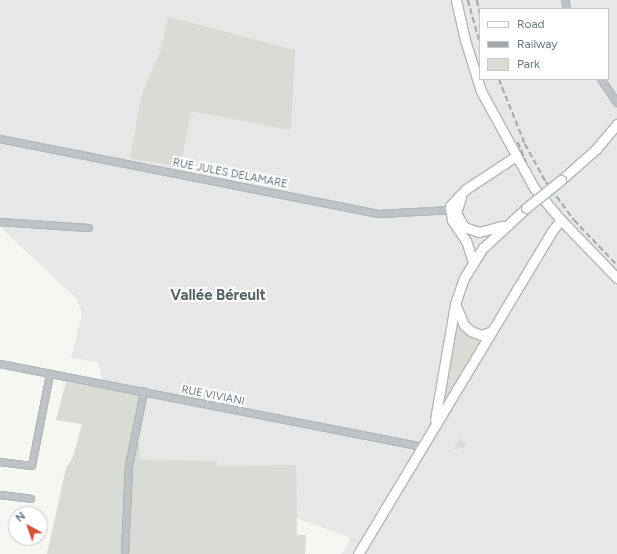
<!DOCTYPE html>
<meta charset="utf-8">
<style>
body{margin:0}
#map{position:relative;width:617px;height:554px;overflow:hidden;background:#f6f6f3;font-family:Figtree,sans-serif}
div>[style]{position:absolute}
[style*='--x']{left:calc(var(--x)*1px);top:calc(var(--y)*1px);width:calc(var(--w)*1px);rotate:calc(var(--a)*1deg)}
.built>*{inset:0;background:#e6e7e6}
.green>*{inset:0;background:#d8dcd4}
.roads{filter:drop-shadow(1px 0 #b2b7ba) drop-shadow(-1px 0 #b2b7ba) drop-shadow(0 1px #b2b7ba) drop-shadow(0 -1px #b2b7ba)}
.street>*{height:6px;margin:-3px;padding:0 3px;transform-origin:3px;border-radius:3px;background:#bfc3c6}
.secondary>*{height:9px;margin:-4.5px;padding:0 4.5px;transform-origin:4.5px;border-radius:4.5px;background:#fff}
.rail>*{height:1.5px;margin-top:-0.75px;transform-origin:0;background:repeating-linear-gradient(90deg,#a1a7ab 0 6px,transparent 0 9px)}
.bridges{filter:drop-shadow(1px 0 #b2b7ba) drop-shadow(-1px 0 #b2b7ba) drop-shadow(0 1px #b2b7ba) drop-shadow(0 -1px #b2b7ba)}
.secondary-bridge>*{height:9px;margin:-4.5px;padding:0 4.5px;transform-origin:4.5px;border-radius:4.5px;background:#fff}
span{translate:-50% -50%;white-space:nowrap;text-align:center;line-height:1.15;-webkit-text-stroke:4px #fff;paint-order:stroke}
.street-label{font-size:11px;color:#687781}
.district-label{font-size:15px;color:#556067;font-weight:700}
.legend{position:absolute;left:479px;top:8px;width:130px;height:72px;box-sizing:border-box;background:#fff;border:1px solid #c3c9cd;margin:0;padding:5px 7px;list-style:none;font-size:12px;color:#687781}
.legend li{display:flex;align-items:center;gap:8px;height:20px}
.legend b{width:20px;border:1px solid #c3c9cd}
.north{position:absolute;left:8px;top:506px;width:40px;height:40px;box-sizing:border-box;background:#fff;border:1px solid #c3c9cd;border-radius:50%;rotate:320deg;font-size:11px;font-weight:700;line-height:16px;text-align:center;color:#687781}
.north::after{content:'';display:block;margin:auto;width:14px;height:18px;background:#d15238;clip-path:polygon(50% 0,100% 100%,50% 72%,0 100%)}
</style>
<div id="map">
<div class="built">
<div style="clip-path:polygon(evenodd,0 0,617px 0,617px 554px,342px 554px,351px 538px,127px 456px,97px 362px,71px 358px,82px 314px,77px 299px,0 227px,0 0,480px 9px,608px 9px,608px 79px,480px 79px,480px 9px)"></div>
</div>
<div class="green">
<div style="clip-path:polygon(168px 17px,295px 50px,291px 130px,191px 111px,180px 167px,130px 158px,142px 94px,160px 52px)"></div>
<div style="clip-path:polygon(456px 326px,467px 334px,481px 337px,489px 334px,447px 397px,445px 395px)"></div>
<div style="clip-path:polygon(66px 382px,148px 396px,136px 440px,140px 445px,139px 460px,217px 461px,217px 466px,296px 465px,297px 535px,306px 535px,305px 554px,47px 554px,66px 468px,73px 457px,82px 424px,56px 420px)"></div>
<div style="clip-path:polygon(460px 439px,467px 446px,453px 450px)"></div>
</div>
<div class="roads">
<div class="street">
<div style="--x:565;--y:0;--w:9;--a:77"></div>
<div style="--x:601;--y:79;--w:29;--a:56"></div>
<div style="--x:0;--y:139;--w:386;--a:11.2"></div>
<div style="--x:379;--y:214;--w:74;--a:-3.1"></div>
<div style="--x:0;--y:222;--w:89;--a:3.9"></div>
<div style="--x:0;--y:364;--w:431;--a:11.1"></div>
<div style="--x:0;--y:462;--w:32;--a:7"></div>
<div style="--x:32;--y:466;--w:94;--a:-78.9"></div>
<div style="--x:0;--y:495;--w:31;--a:7"></div>
<div style="--x:125;--y:554;--w:88;--a:-87.4"></div>
<div style="--x:129;--y:466;--w:76;--a:-78.5"></div>
</div>
<div class="secondary">
<div style="--x:456;--y:0;--w:41;--a:77.3"></div>
<div style="--x:465;--y:40;--w:53;--a:72.6"></div>
<div style="--x:481;--y:91;--w:111;--a:61.3"></div>
<div style="--x:534;--y:188;--w:42;--a:49.8"></div>
<div style="--x:561;--y:220;--w:81;--a:46"></div>
<div style="--x:561;--y:180;--w:47;--a:-41.5"></div>
<div style="--x:596;--y:149;--w:33;--a:-50"></div>
<div style="--x:461;--y:197;--w:17;--a:107"></div>
<div style="--x:456;--y:213;--w:16;--a:60"></div>
<div style="--x:464;--y:227;--w:16;--a:18"></div>
<div style="--x:479;--y:232;--w:24;--a:-15"></div>
<div style="--x:473;--y:262;--w:22;--a:-108"></div>
<div style="--x:466;--y:241;--w:25;--a:-124"></div>
<div style="--x:452;--y:220;--w:14;--a:-98"></div>
<div style="--x:450;--y:206;--w:23;--a:-47"></div>
<div style="--x:466;--y:189;--w:60;--a:-33.4"></div>
<div style="--x:456;--y:306;--w:21;--a:67"></div>
<div style="--x:464;--y:325;--w:9;--a:41"></div>
<div style="--x:471;--y:331;--w:11;--a:22"></div>
<div style="--x:481;--y:335;--w:12;--a:-20"></div>
<div style="--x:435;--y:420;--w:118;--a:-80.2"></div>
<div style="--x:455;--y:304;--w:28;--a:-71"></div>
<div style="--x:464;--y:278;--w:36;--a:-58"></div>
<div style="--x:483;--y:248;--w:59;--a:-42.9"></div>
<div style="--x:358;--y:554;--w:377;--a:-59"></div>
<div style="--x:552;--y:231;--w:14;--a:-51"></div>
</div>
</div>
<div class="rail">
<div style="--x:468;--y:0;--w:45;--a:74.4"></div>
<div style="--x:477;--y:0;--w:14;--a:78"></div>
<div style="--x:499;--y:79;--w:70;--a:68.2"></div>
<div style="--x:525;--y:144;--w:43;--a:61.1"></div>
<div style="--x:546;--y:182;--w:47;--a:53.6"></div>
<div style="--x:574;--y:220;--w:62;--a:46.3"></div>
<div style="--x:518;--y:142;--w:22;--a:68"></div>
</div>
<div class="bridges">
<div class="secondary-bridge">
<div style="--x:526;--y:208;--w:45;--a:-38.7"></div>
</div>
</div>
<div class="street-label">
<span style="left:230px;top:174px;rotate:11deg">RUE JULES DELAMARE</span>
<span style="left:213px;top:396px;rotate:11deg">RUE VIVIANI</span>
</div>
<div class="district-label">
<span style="left:218px;top:296px">Vallée Béreult</span>
</div>
<ul class="legend">
<li><b style="height:5px;background:#fff"></b>Road</li>
<li><b style="height:5px;background:#a1a7ab"></b>Railway</li>
<li><b style="height:11px;background:#d8dcd4"></b>Park</li>
</ul>
<div class="north">N</div>
</div>
